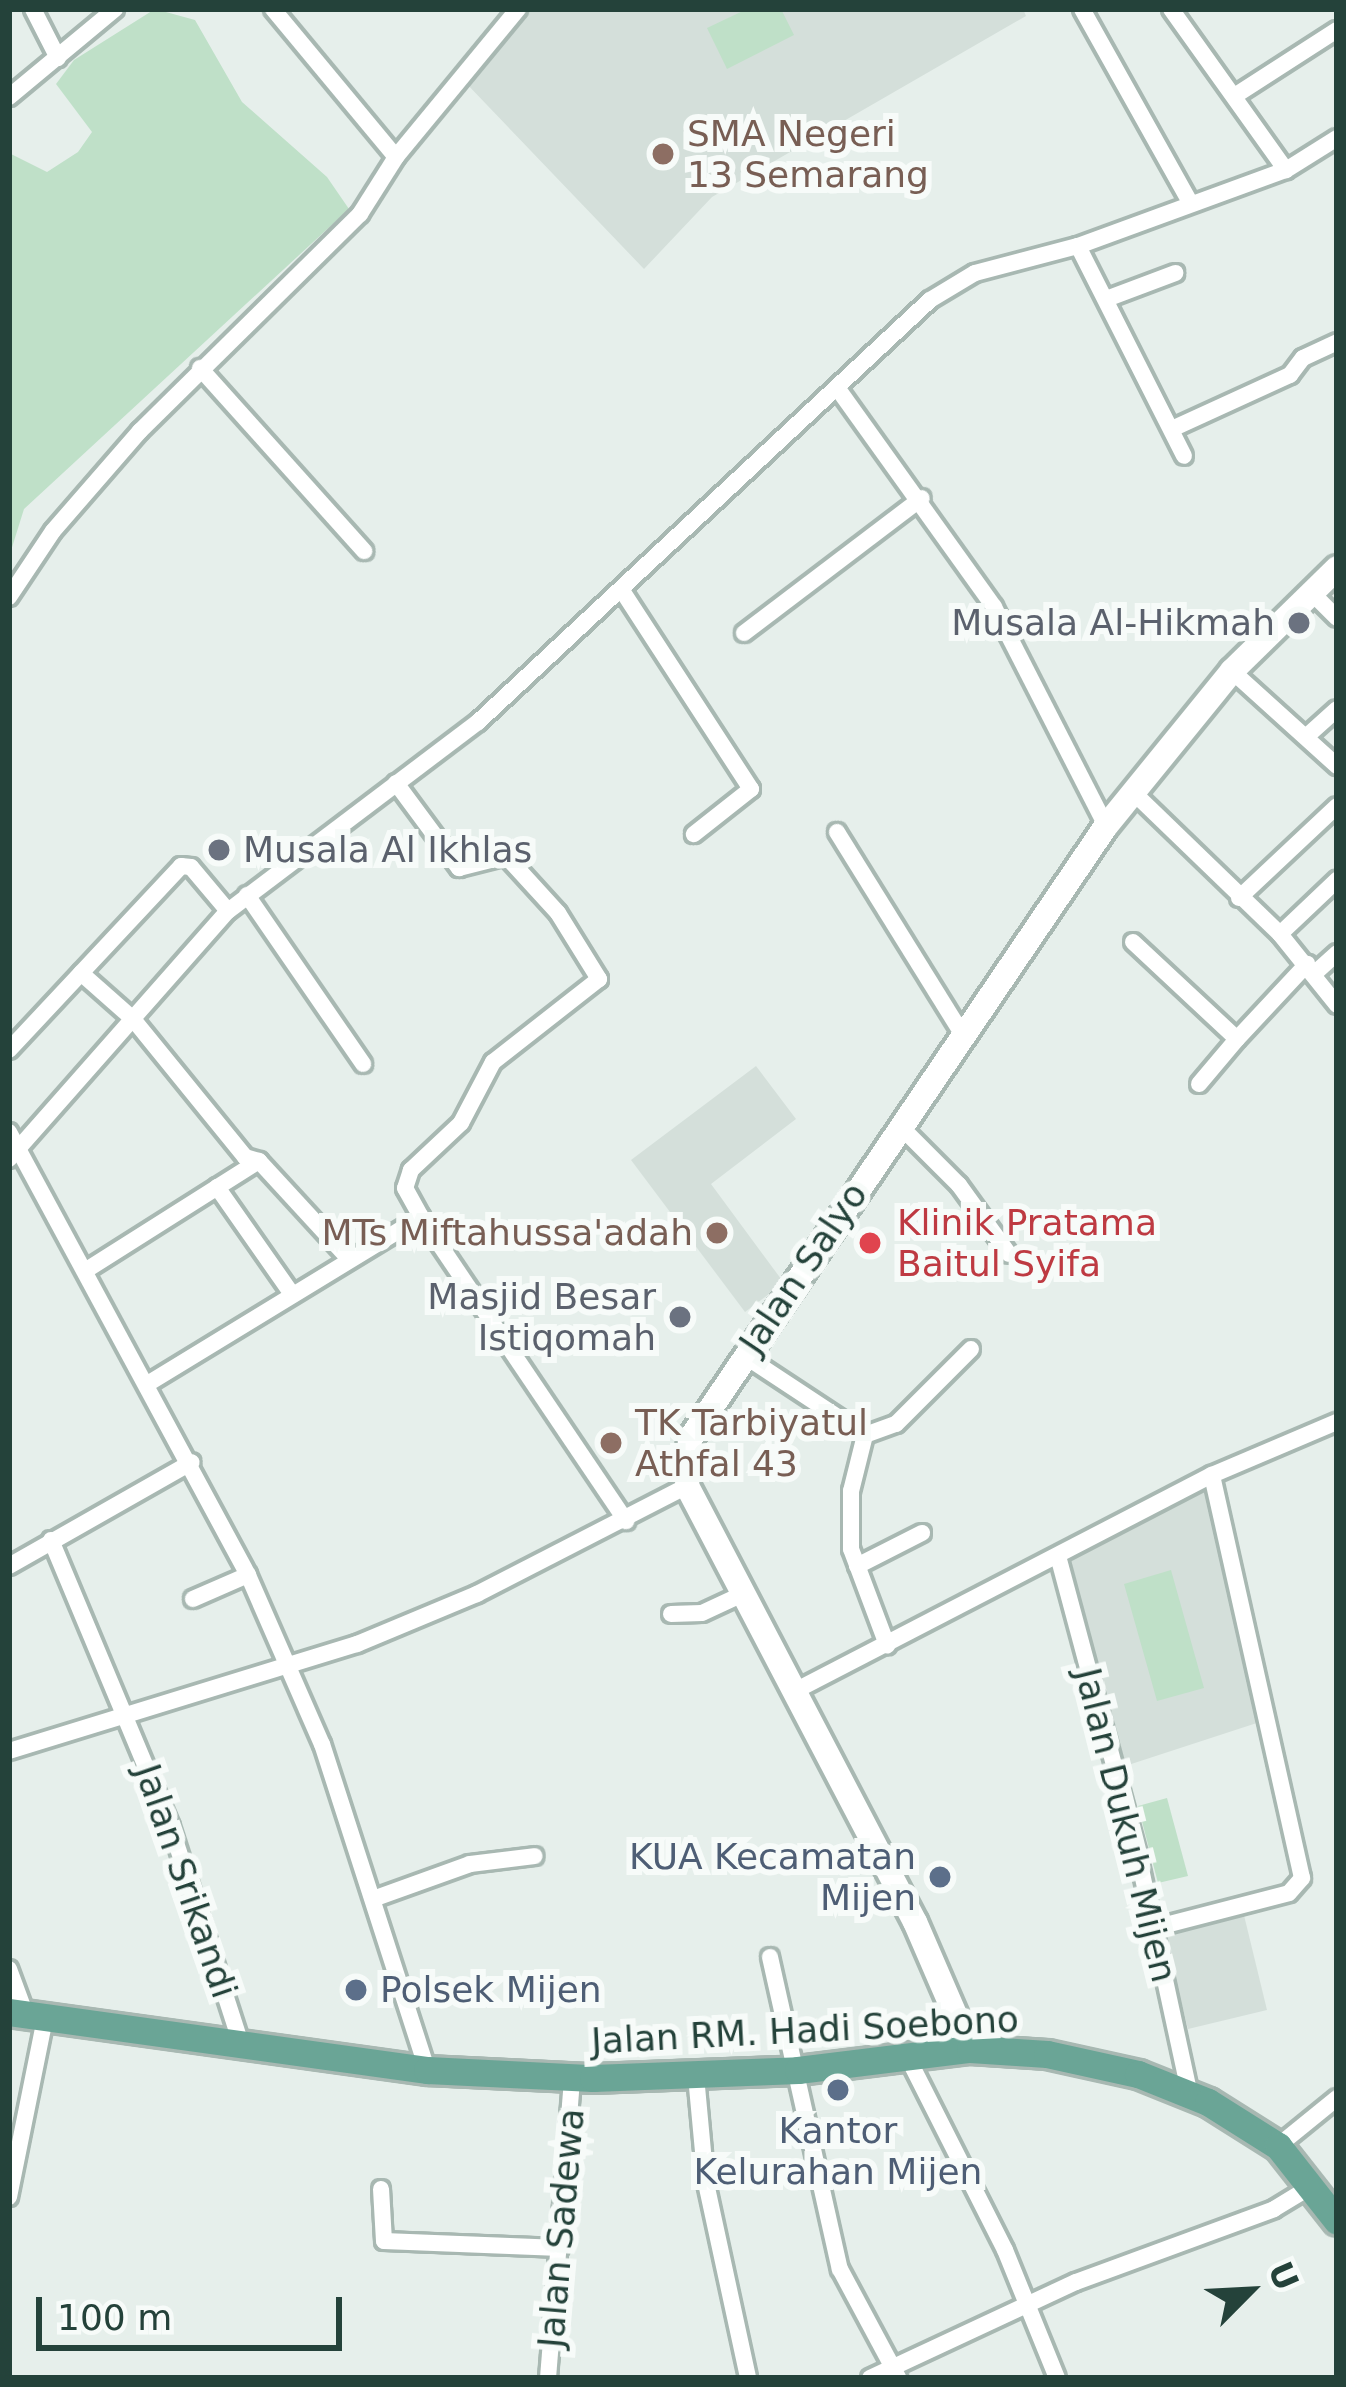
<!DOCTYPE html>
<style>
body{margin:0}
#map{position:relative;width:1346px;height:2387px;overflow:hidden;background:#e6efeb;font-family:"DejaVu Sans",sans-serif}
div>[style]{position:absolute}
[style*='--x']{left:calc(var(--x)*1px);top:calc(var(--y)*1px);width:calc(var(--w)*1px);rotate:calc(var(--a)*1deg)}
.built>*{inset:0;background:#d4dfda}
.green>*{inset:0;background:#bfe0c8}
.roads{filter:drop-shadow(3px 0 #a8b8b2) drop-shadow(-3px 0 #a8b8b2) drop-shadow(0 3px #a8b8b2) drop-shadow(0 -3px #a8b8b2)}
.street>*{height:16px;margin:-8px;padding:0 8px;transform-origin:8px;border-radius:8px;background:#fff}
.secondary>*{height:24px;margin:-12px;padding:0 12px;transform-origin:12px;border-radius:12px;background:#fff}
.primary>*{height:27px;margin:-13.5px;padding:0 13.5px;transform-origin:13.5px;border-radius:13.5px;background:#6aa596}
.dots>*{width:33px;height:33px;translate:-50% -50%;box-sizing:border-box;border:6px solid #f7fbf9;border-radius:50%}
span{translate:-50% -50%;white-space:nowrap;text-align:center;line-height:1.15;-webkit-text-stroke:12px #f7fbf9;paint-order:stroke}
.education-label{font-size:36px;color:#785e54}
.left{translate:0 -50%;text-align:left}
.right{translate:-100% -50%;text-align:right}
.worship-label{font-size:36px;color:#5b616d}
.health-label{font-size:36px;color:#be3a42}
.street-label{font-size:36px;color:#24423a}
.service-label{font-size:36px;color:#4e5e75}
.frame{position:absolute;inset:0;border:12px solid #24423a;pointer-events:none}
.north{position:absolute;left:1190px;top:2231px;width:120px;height:120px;-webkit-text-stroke:9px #f7fbf9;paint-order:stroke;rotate:66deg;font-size:33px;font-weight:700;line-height:48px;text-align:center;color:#24423a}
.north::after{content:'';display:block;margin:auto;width:42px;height:54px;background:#24423a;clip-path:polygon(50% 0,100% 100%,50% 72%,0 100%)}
.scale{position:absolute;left:36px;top:2297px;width:306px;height:54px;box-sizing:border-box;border:6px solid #24423a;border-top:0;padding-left:15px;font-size:36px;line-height:42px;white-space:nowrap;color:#24423a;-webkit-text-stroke:9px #f7fbf9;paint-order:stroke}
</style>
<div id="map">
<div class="built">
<div style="clip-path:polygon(530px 9px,1023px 9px,1026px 16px,712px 197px,644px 269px,464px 81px)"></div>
<div style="clip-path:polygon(756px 1066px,796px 1119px,711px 1184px,784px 1283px,745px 1312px,631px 1160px)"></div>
<div style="clip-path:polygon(1206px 1488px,1266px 1720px,1119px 1768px,1062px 1557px)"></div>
<div style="clip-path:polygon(1242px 1907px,1267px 2010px,1188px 2029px,1162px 1927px)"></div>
</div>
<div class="green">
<div style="clip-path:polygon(155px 9px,195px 20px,242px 102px,327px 177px,349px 209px,24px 509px,9px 557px,9px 153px,47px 172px,78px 152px,92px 132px,56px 84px,74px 60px)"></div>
<div style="clip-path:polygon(747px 9px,781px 9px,794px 35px,727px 69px,707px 28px)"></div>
<div style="clip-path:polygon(1171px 1570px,1204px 1688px,1157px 1701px,1124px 1584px)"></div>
<div style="clip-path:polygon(1167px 1798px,1188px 1876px,1158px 1883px,1138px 1806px)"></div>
</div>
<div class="roads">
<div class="street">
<div style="--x:33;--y:9;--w:55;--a:63"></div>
<div style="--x:273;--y:9;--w:192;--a:50.3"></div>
<div style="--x:1082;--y:9;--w:221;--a:60.8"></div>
<div style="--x:1171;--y:9;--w:198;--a:54.5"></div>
<div style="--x:1236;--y:95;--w:120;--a:-32.8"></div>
<div style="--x:9;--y:97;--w:138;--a:-39.7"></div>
<div style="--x:1078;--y:246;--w:235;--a:63.2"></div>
<div style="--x:1109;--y:298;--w:71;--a:-20.7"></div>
<div style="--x:200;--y:368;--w:246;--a:48.1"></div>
<div style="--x:838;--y:389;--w:268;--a:54.4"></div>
<div style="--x:994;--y:607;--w:246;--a:62.9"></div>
<div style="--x:1174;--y:428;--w:128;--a:-24.6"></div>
<div style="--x:1290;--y:375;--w:21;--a:-53"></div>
<div style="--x:1303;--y:358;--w:38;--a:-25"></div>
<div style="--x:1310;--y:591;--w:38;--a:45"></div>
<div style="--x:623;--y:592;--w:235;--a:57"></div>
<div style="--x:751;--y:789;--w:73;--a:141.7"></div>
<div style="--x:9;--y:597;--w:79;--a:-56.3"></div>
<div style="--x:53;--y:531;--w:133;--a:-49"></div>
<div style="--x:140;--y:431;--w:309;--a:-44.6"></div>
<div style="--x:360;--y:214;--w:67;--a:-57.7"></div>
<div style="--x:396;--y:157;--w:192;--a:-50.5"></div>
<div style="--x:744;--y:633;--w:223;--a:-37.2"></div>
<div style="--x:1232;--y:671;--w:142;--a:42.1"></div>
<div style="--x:1307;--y:736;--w:40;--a:-42"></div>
<div style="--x:396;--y:783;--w:106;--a:53.5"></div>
<div style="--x:459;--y:868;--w:49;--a:-14.3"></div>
<div style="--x:506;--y:856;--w:77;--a:47.6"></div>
<div style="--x:558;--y:913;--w:78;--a:58.2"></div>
<div style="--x:599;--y:979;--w:135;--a:141.9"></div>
<div style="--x:493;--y:1062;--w:69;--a:117.7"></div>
<div style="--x:461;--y:1123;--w:69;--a:136.8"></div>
<div style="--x:411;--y:1170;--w:19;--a:108"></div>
<div style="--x:405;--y:1188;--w:33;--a:61"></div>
<div style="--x:1133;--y:792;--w:204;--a:44"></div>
<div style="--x:1280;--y:934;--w:91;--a:51.2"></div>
<div style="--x:837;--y:832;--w:233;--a:58.2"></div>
<div style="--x:247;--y:895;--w:205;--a:55.5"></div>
<div style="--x:1239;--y:898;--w:134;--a:-43.2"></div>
<div style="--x:1280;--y:934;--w:79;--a:-43.5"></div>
<div style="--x:1133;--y:942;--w:142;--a:43"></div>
<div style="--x:1237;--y:1039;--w:103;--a:-47"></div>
<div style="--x:81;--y:973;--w:69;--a:41.5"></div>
<div style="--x:133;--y:1019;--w:178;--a:50.9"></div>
<div style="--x:245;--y:1157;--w:15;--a:16"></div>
<div style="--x:259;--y:1161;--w:133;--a:47.4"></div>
<div style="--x:1315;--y:973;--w:30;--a:-42"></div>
<div style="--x:9;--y:1050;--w:252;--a:-46.9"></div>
<div style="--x:181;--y:866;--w:10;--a:6"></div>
<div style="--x:191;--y:867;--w:57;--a:49.9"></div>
<div style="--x:1199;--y:1084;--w:59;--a:-49.8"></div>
<div style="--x:899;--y:1125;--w:85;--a:45"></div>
<div style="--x:959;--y:1185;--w:85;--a:54.1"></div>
<div style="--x:9;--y:1132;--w:503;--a:61.65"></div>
<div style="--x:248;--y:1575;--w:184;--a:66.4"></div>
<div style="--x:322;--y:1744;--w:342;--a:72.1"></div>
<div style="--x:9;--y:1159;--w:331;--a:-48.6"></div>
<div style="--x:228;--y:911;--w:313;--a:-37.1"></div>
<div style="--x:478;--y:722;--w:618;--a:-43.03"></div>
<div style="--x:930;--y:300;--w:52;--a:-31"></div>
<div style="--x:975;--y:273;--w:106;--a:-14.7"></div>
<div style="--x:1078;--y:246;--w:221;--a:-20.1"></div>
<div style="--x:1286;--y:170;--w:60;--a:-32.1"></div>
<div style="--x:217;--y:1187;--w:131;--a:55"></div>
<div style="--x:88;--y:1269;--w:202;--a:-32.3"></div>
<div style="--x:745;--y:1356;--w:144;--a:33.4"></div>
<div style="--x:865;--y:1435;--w:33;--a:-20"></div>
<div style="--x:896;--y:1424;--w:106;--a:-45"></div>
<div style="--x:149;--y:1383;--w:319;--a:-31.4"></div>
<div style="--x:421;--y:1217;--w:367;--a:56"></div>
<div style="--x:865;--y:1435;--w:58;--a:104"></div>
<div style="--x:851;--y:1491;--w:58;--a:90"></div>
<div style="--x:851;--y:1549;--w:103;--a:69.4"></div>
<div style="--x:51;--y:1540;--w:311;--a:67.3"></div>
<div style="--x:171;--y:1827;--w:231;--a:72.1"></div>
<div style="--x:1058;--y:1556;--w:310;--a:75"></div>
<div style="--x:1138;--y:1855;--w:246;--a:77.8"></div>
<div style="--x:9;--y:1566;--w:210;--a:-29.6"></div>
<div style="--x:857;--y:1566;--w:73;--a:-26.9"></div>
<div style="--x:193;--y:1599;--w:60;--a:-23.6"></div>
<div style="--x:671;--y:1614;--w:31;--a:-2"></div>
<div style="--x:702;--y:1613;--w:45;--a:-24.9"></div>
<div style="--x:793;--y:1692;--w:472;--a:-27.4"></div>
<div style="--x:1212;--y:1475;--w:136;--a:-23"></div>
<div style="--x:9;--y:1751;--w:364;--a:-17.1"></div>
<div style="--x:357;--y:1644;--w:130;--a:-22.6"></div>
<div style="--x:477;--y:1594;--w:236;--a:-27.2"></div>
<div style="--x:373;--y:1899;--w:103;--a:-19.8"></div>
<div style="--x:470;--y:1864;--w:65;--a:-7"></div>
<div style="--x:1154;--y:1928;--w:139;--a:-14.5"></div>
<div style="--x:1289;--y:1893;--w:20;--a:-49"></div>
<div style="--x:1302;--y:1878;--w:413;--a:-102.6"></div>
<div style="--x:770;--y:1957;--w:320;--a:77.4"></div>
<div style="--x:840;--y:2269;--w:123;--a:61.8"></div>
<div style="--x:9;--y:1969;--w:49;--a:69.7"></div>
<div style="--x:908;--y:2058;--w:215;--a:63.2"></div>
<div style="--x:1005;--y:2250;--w:138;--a:67.9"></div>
<div style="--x:696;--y:2076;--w:107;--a:84.7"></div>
<div style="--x:706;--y:2183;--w:199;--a:77.8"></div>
<div style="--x:1278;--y:2146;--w:76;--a:-39.1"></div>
<div style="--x:381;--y:2189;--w:52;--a:86.7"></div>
<div style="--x:384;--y:2241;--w:176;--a:2.3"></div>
<div style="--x:9;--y:2197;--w:183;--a:-78.6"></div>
<div style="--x:548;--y:2378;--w:301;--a:-85.4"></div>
<div style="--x:870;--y:2378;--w:227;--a:-25"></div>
<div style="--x:1076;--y:2282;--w:211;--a:-20.2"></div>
<div style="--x:1274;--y:2209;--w:44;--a:-31.2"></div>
</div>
<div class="secondary">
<div style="--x:970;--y:2049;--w:138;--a:-113.4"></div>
<div style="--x:915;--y:1922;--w:492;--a:-117.6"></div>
<div style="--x:687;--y:1486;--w:47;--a:-86.3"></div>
<div style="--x:690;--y:1439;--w:741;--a:-55.84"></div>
<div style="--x:1106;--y:826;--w:200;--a:-50.9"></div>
<div style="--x:1232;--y:671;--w:147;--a:-44.4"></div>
</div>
<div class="primary">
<div style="--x:9;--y:2012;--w:422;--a:7.9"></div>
<div style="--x:427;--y:2070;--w:166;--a:2.8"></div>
<div style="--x:593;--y:2078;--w:205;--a:-2.2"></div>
<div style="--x:798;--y:2070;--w:173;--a:-7"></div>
<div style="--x:970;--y:2049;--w:77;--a:3.7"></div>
<div style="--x:1047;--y:2054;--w:93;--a:12.4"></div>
<div style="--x:1138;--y:2074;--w:75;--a:21.8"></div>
<div style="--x:1208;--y:2102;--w:83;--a:32.2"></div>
<div style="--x:1278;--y:2146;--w:95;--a:51.8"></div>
</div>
</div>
<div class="dots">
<div style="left:663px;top:154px;background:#8d6e63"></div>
<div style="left:1299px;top:623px;background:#6b7280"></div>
<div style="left:219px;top:850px;background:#6b7280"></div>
<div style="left:717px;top:1233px;background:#8d6e63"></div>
<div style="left:870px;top:1243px;background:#e0444e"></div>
<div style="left:680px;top:1317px;background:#6b7280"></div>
<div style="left:611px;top:1443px;background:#8d6e63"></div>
<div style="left:940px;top:1877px;background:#5c6f8a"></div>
<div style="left:356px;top:1990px;background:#5c6f8a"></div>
<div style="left:838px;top:2090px;background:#5c6f8a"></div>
</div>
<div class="education-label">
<span class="left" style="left:687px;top:154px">SMA Negeri<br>13 Semarang</span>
<span class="right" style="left:693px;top:1233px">MTs Miftahussa'adah</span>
<span class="left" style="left:635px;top:1443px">TK Tarbiyatul<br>Athfal 43</span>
</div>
<div class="worship-label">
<span class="right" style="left:1275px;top:623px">Musala Al-Hikmah</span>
<span class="left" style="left:243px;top:850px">Musala Al Ikhlas</span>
<span class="right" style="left:656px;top:1317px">Masjid Besar<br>Istiqomah</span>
</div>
<div class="health-label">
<span class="left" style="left:897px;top:1243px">Klinik Pratama<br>Baitul Syifa</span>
</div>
<div class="street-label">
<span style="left:803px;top:1268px;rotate:-56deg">Jalan Salyo</span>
<span style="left:1126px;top:1825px;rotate:76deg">Jalan Dukuh Mijen</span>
<span style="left:186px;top:1881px;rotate:71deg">Jalan Srikandi</span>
<span style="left:805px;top:2030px;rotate:-3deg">Jalan RM. Hadi Soebono</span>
<span style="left:561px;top:2228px;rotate:-85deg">Jalan Sadewa</span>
</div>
<div class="service-label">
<span class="right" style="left:916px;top:1877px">KUA Kecamatan<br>Mijen</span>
<span class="left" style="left:380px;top:1990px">Polsek Mijen</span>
<span style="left:838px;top:2151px">Kantor<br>Kelurahan Mijen</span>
</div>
<div class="frame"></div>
<div class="north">U</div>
<div class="scale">100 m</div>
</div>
